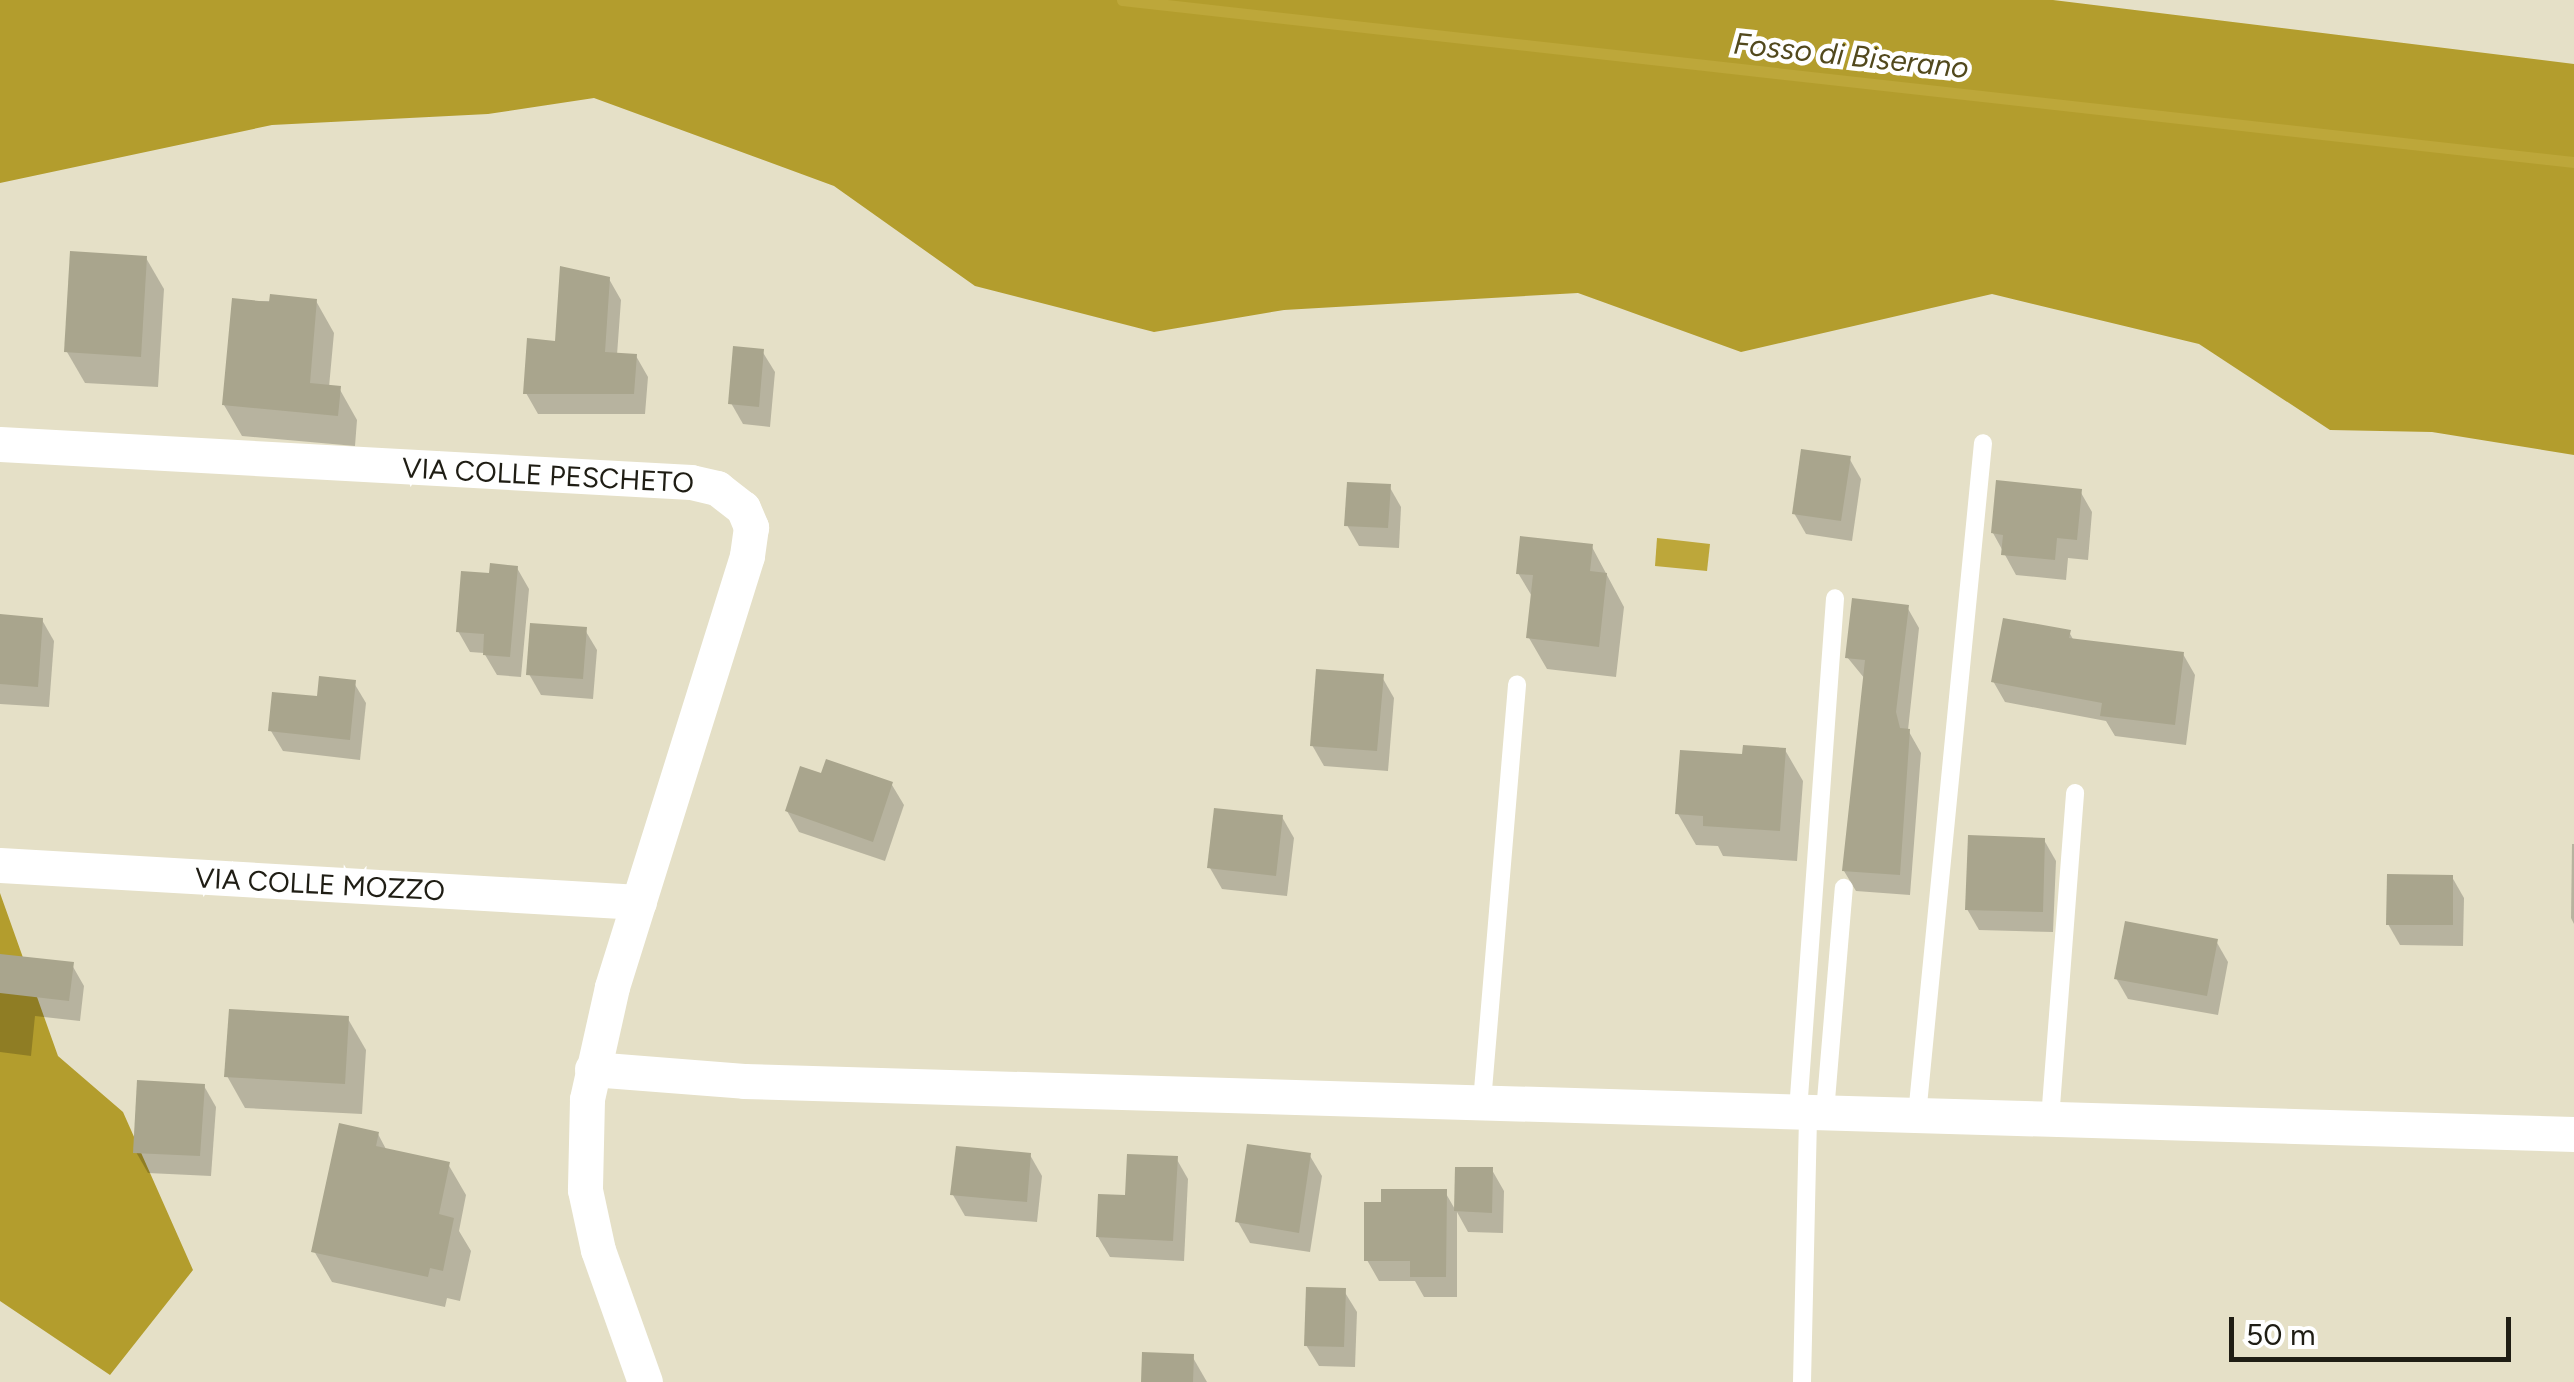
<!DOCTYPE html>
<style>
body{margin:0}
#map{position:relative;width:2574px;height:1382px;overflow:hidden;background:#e5e0c7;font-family:Figtree,sans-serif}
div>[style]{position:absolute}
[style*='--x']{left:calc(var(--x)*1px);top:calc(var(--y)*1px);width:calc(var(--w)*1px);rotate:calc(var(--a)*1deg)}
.forest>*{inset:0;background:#b39d2d}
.water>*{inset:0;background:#bda73a}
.shadow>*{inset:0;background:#0003}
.stream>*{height:11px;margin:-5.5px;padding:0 5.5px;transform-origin:5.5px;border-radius:5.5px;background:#bda73a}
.building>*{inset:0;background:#a9a58d}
.lane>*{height:18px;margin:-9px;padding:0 9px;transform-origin:9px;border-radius:9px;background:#fff}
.street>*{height:35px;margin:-17.5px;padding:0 17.5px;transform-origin:17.5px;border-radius:17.5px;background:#fff}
span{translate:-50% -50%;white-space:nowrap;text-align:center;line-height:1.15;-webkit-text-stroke:9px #fff;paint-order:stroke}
.street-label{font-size:28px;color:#1f1d14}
.water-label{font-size:30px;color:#52491d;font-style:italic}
.scale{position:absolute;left:2229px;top:1317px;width:282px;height:45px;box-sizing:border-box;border:5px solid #1f1d14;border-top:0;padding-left:12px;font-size:30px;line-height:35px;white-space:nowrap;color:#1f1d14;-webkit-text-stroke:8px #fff;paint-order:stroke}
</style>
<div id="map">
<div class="forest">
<div style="clip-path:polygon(0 0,2053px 0,2574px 64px,2574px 455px,2432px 432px,2330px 430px,2199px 344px,1992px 294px,1741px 352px,1578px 293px,1284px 310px,1154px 332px,975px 286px,834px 186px,594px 98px,488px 114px,272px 125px,0 183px)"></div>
<div style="clip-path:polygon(0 893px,58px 1056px,123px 1112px,193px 1270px,110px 1375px,0 1301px)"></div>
</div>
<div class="water">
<div style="clip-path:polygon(1657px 538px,1710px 544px,1707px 571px,1655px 566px)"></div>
</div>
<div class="shadow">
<div style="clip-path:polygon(146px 258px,164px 289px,158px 387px,85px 383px,67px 352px)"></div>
<div style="clip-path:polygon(609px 279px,621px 300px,617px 355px,636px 356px,648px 377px,645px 414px,538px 414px,526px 393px)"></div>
<div style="clip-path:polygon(234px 301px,316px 301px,334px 333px,329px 387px,339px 388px,357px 420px,355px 446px,242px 436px,224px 405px)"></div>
<div style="clip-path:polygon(762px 351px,775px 372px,770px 427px,743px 424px,731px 403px)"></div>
<div style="clip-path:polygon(1849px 458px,1861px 479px,1852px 541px,1806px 534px,1794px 513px)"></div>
<div style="clip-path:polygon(1389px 486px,1401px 507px,1399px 548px,1359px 546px,1347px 525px)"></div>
<div style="clip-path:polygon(2080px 491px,2092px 512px,2088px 560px,2068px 558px,2066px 580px,2016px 575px,1993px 533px)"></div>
<div style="clip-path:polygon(1592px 547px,1624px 607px,1616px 677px,1547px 669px,1529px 638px,1533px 598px,1518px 573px)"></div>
<div style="clip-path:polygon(517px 568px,529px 589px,521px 677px,497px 675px,484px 653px,470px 652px,458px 631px,491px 576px)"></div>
<div style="clip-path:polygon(1907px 607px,1919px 628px,1908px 730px,1921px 753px,1910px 895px,1856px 891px,1844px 871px,1865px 679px,1847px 657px)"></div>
<div style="clip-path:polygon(0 617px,42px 620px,54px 641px,49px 707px,0 704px)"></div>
<div style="clip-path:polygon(585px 630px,597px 650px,593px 699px,541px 695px,529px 674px)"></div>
<div style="clip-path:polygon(2069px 632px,2074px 641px,2183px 654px,2195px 675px,2186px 745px,2115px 736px,2106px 721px,2005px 702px,1993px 681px)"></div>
<div style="clip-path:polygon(1382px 677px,1394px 698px,1388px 771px,1324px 766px,1312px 745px)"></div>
<div style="clip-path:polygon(354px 683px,366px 703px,360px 760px,283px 751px,271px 731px)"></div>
<div style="clip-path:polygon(1785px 750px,1803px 781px,1797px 861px,1723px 856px,1718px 846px,1696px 845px,1678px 814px,1744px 756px)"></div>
<div style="clip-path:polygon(822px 776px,892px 785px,904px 805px,885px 861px,799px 832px,787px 811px)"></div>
<div style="clip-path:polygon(1282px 817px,1294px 838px,1287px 896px,1222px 889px,1210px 868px)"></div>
<div style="clip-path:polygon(2044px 840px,2056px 861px,2053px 932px,1979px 930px,1967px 909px)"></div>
<div style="clip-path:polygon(2572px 844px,2574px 844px,2574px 924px,2571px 918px)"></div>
<div style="clip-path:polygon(2452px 877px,2464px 898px,2463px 946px,2400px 945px,2388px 924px)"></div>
<div style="clip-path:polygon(2216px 941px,2228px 962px,2218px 1015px,2128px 999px,2116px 978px)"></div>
<div style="clip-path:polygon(0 956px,72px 965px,84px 986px,80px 1021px,35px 1016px,31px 1056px,0 1052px)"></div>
<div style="clip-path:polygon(348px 1019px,366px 1050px,362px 1114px,245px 1108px,227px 1076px)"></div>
<div style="clip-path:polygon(204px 1086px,216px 1107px,211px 1176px,148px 1173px,136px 1152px)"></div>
<div style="clip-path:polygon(378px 1134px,387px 1151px,448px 1164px,466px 1195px,459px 1231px,471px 1251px,460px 1301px,447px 1298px,445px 1307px,332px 1282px,314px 1251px)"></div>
<div style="clip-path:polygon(1030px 1155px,1042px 1176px,1037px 1222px,965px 1216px,953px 1195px)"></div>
<div style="clip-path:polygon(1310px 1156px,1322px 1176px,1310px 1252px,1250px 1243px,1238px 1222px)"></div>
<div style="clip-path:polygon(1176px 1158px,1188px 1179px,1184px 1261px,1110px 1257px,1098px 1237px,1127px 1198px)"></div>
<div style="clip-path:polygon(1492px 1170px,1504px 1191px,1503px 1233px,1468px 1232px,1457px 1212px,1457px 1297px,1424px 1297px,1415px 1281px,1379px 1281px,1367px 1260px,1445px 1192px,1456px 1211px)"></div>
<div style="clip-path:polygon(1344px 1291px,1357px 1312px,1355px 1367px,1319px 1366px,1306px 1345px)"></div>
<div style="clip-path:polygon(1192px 1356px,1207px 1382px,1144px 1382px)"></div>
</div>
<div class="stream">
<div style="--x:1122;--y:0;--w:1461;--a:6.37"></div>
</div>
<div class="building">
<div style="clip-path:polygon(70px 251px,147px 256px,141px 357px,64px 352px)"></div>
<div style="clip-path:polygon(560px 266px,610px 277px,605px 352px,637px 354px,634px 394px,523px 394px,527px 338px,555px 341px)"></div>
<div style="clip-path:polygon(270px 294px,317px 299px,310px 383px,341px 386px,338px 416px,222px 405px,232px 298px,269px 302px)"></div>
<div style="clip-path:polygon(733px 346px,764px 349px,759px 407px,728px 404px)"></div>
<div style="clip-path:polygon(1801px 449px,1851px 456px,1841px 521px,1792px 514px)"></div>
<div style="clip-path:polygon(1996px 480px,2082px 489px,2077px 540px,2057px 538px,2055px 560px,2001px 555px,2003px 535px,1991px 533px)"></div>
<div style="clip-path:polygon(1347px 482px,1391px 484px,1388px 528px,1344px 526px)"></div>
<div style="clip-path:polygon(1520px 536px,1593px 544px,1590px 571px,1607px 573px,1599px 647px,1526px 638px,1533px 575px,1516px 574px)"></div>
<div style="clip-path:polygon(490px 563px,518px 566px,510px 657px,483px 655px,484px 634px,456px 632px,461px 571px,489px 573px)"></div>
<div style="clip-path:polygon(1852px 598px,1909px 605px,1896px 712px,1900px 728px,1910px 729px,1900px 875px,1842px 871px,1865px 660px,1845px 658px)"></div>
<div style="clip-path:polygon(0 614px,43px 618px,38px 687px,0 684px)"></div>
<div style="clip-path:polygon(2003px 618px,2071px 630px,2069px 638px,2184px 652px,2175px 725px,2100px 716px,2102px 703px,1991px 682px)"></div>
<div style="clip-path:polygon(530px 623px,587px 627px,583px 679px,526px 675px)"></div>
<div style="clip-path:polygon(1316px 669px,1384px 674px,1377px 751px,1310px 746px)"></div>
<div style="clip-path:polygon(319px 676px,356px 680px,350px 740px,268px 731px,272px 692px,317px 696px)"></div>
<div style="clip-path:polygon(1743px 745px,1786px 748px,1780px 831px,1703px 826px,1703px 816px,1675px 814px,1680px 750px,1742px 754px)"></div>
<div style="clip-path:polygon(826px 759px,893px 782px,873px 842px,785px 811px,800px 766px,821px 773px)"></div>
<div style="clip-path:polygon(1214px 808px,1283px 815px,1276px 876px,1207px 868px)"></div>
<div style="clip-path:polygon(1968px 835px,2045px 838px,2043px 912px,1965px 910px)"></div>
<div style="clip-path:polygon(2387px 874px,2453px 875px,2453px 925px,2386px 925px)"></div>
<div style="clip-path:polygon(2125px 921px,2218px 939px,2207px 996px,2114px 979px)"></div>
<div style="clip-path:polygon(0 954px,74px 962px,69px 1001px,0 993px)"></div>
<div style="clip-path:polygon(229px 1009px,349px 1016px,345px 1084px,224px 1077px)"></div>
<div style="clip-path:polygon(137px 1080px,205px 1084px,200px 1156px,133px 1153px)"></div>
<div style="clip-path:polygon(339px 1123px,379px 1132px,376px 1146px,450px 1162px,439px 1214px,454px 1218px,443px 1271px,430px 1268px,428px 1277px,311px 1252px)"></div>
<div style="clip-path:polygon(1247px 1144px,1311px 1153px,1299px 1233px,1235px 1222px)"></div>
<div style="clip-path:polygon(956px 1146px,1031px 1153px,1027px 1202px,950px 1195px)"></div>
<div style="clip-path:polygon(1127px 1154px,1178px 1156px,1173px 1241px,1096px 1237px,1098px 1194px,1125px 1195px)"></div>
<div style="clip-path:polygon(1455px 1167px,1493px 1167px,1492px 1213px,1454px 1211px)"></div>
<div style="clip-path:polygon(1381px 1189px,1447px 1189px,1446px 1277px,1410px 1277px,1410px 1261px,1364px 1261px,1364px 1202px,1381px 1202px)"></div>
<div style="clip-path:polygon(1306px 1287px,1346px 1288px,1344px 1347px,1304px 1346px)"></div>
<div style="clip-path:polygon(1142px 1352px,1194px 1354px,1193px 1382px,1141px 1382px)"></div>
</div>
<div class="lane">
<div style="--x:1482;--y:1102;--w:419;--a:-85.2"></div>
<div style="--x:1798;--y:1111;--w:514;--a:-85.87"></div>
<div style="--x:1825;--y:1112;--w:225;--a:-85.2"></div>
<div style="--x:1917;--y:1115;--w:675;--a:-84.39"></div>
<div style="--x:2050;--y:1119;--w:327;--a:-85.6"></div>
<div style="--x:1802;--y:1382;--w:270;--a:-88.7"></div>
</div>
<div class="street">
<div style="--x:0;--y:444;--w:692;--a:3.15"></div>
<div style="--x:691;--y:482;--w:27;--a:13"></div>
<div style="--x:717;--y:488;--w:33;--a:38"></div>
<div style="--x:743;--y:508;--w:21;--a:67"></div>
<div style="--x:751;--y:527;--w:29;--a:98"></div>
<div style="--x:747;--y:556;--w:452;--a:107.4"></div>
<div style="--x:612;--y:987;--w:115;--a:102.6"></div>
<div style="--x:587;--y:1099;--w:91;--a:91.3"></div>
<div style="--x:585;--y:1190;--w:61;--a:77.8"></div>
<div style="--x:598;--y:1250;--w:140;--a:70.4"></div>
<div style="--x:0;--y:865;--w:640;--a:3.31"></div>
<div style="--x:592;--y:1069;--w:152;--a:4.5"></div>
<div style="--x:744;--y:1081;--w:1831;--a:1.66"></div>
</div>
<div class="street-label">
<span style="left:548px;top:475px;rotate:3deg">VIA COLLE PESCHETO</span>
<span style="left:320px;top:884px;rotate:3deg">VIA COLLE MOZZO</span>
</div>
<div class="water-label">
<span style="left:1851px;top:56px;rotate:6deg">Fosso di Biserano</span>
</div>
<div class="scale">50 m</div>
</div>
